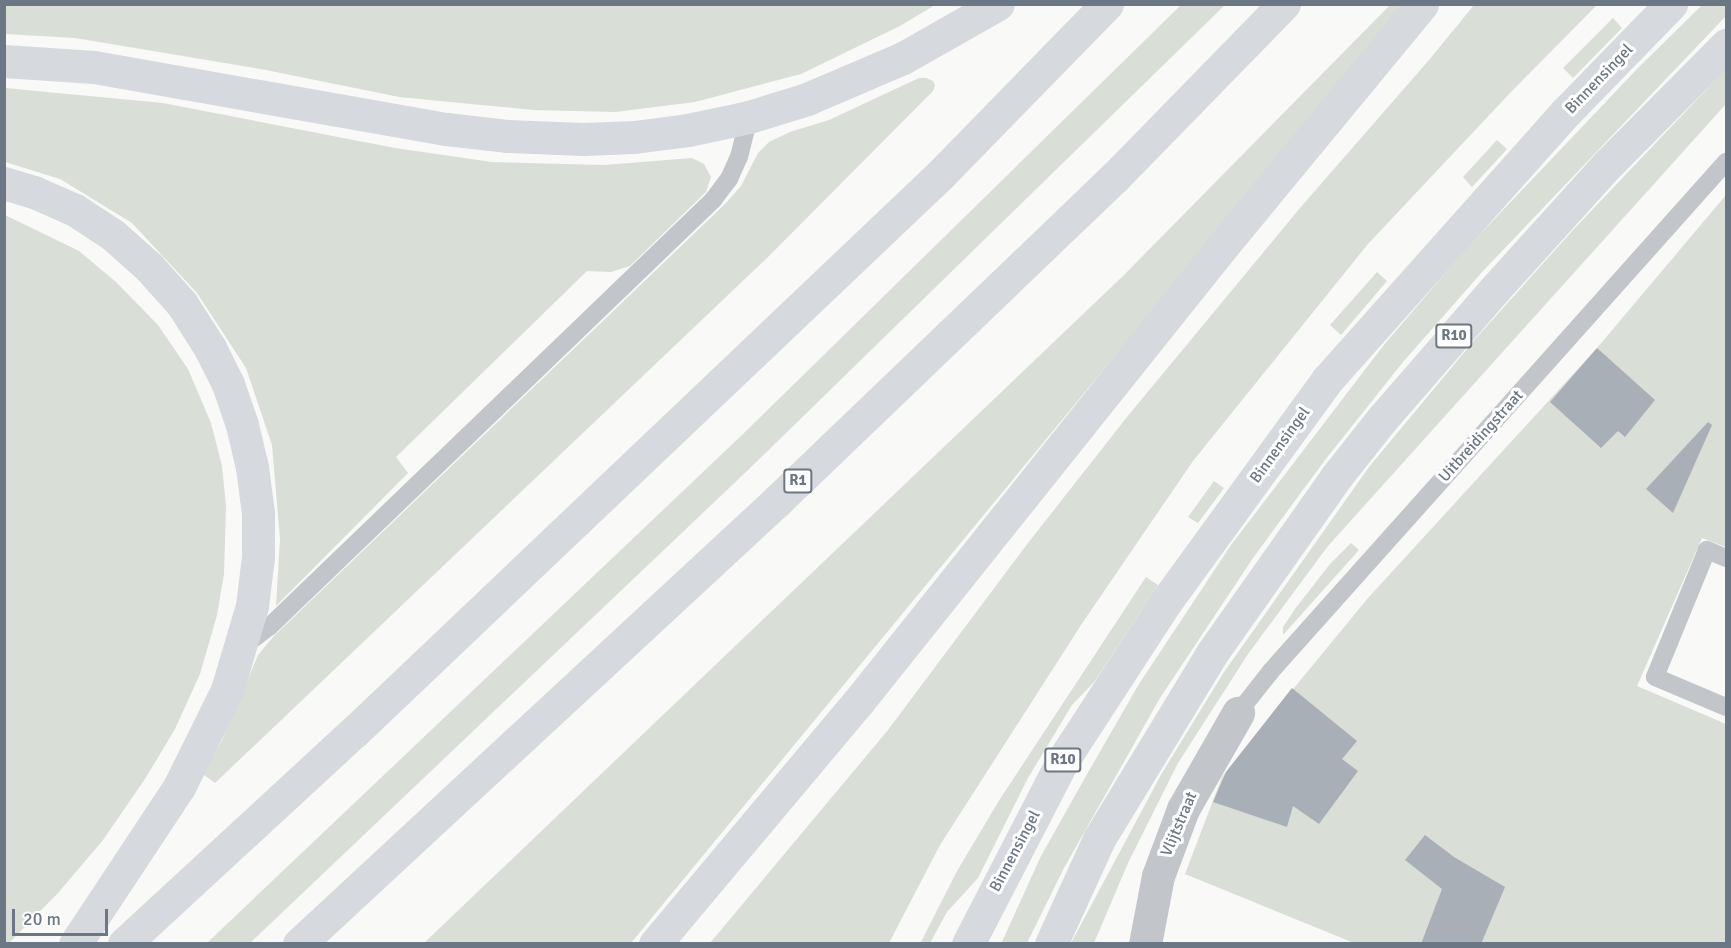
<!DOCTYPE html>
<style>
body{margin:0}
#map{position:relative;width:1731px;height:948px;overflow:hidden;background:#f9f9f8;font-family:Signika,sans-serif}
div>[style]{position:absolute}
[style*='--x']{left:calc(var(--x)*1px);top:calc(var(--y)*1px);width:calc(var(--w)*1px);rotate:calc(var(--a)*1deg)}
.green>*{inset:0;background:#d9ded7}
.building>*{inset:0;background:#a9afb6}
.service>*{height:18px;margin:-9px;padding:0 9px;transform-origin:9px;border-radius:9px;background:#c2c5c9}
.minor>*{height:33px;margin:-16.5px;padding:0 16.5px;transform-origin:16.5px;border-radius:16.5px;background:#c2c5c9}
.primary>*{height:33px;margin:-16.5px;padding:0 16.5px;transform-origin:16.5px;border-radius:16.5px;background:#d6d9dd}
.motorway>*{height:33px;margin:-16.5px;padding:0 16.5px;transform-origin:16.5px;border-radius:16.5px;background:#d6d9dd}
span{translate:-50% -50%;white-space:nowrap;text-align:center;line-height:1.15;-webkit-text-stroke:6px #fff;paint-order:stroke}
.shield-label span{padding:2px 4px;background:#fff;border:2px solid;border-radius:4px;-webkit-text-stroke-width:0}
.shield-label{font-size:15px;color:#6c7785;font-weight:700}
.street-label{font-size:16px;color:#6c7785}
.frame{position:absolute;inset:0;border:6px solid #6c7785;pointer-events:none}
.scale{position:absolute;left:12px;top:909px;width:96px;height:27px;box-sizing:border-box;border:3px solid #6c7785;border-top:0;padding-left:8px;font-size:18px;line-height:21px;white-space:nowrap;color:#6c7785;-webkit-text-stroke:4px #fff;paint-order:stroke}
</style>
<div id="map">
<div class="green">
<div style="clip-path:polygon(5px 4px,935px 4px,935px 5px,900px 26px,801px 74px,695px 102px,615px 112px,534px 110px,399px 97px,266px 70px,75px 38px,5px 34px)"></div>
<div style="clip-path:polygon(1181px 5px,1225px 5px,747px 471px,250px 943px,207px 943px,742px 435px)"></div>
<div style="clip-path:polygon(1390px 5px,1404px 5px,631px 943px,423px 944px,1123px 276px)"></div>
<div style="clip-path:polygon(1474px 5px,1597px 5px,1510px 93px,1368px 244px,1193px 461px,1083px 622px,940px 845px,889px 943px,710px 943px,888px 730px,1028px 543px,1127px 417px,1300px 208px,1429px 60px)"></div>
<div style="clip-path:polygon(1702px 5px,1726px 5px,1726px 16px,1483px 271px,1403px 362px,1325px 460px,1253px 558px,1160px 698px,1064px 868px,1027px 943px,1001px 944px,1041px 856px,1086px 776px,1139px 684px,1231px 545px,1383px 346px,1466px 249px,1638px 68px)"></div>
<div style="clip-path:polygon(1613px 18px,1622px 28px,1573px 78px,1563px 68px)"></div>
<div style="clip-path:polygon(1726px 69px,1726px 104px,1328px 546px,1248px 654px,1178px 763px,1128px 863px,1094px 943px,1071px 943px,1162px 773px,1224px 672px,1369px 467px,1477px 337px,1573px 230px)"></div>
<div style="clip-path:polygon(919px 78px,926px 78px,933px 81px,935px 85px,933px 91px,768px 257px,215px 783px,203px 774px,222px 740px,258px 655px,274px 636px,726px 203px,741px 186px,758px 153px,769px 142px,790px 132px,829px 120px)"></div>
<div style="clip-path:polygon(5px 88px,163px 103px,395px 148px,492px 162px,604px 165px,692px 158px,704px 164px,711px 177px,706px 192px,630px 266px,611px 272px,587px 271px,396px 457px,408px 473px,276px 606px,280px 539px,272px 445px,246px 368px,197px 293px,132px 223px,60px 179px,5px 162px)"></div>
<div style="clip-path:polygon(1497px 140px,1507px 149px,1472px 187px,1463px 177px)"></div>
<div style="clip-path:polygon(1726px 195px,1726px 547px,1702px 538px,1637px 686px,1726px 724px,1726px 943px,1354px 943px,1185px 874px,1222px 777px,1244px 749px,1368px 598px,1597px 348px)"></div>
<div style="clip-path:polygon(5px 215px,79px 251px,116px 282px,158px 325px,188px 369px,211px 423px,222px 466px,226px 506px,224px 574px,217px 615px,200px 674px,175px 729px,145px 779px,103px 840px,58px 893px,8px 944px,4px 943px)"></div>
<div style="clip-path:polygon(1377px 272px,1387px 281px,1341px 335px,1330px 325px)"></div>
<div style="clip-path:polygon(1214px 481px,1224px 488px,1198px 523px,1188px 517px)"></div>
<div style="clip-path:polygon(1351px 543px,1359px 550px,1283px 635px,1283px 627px,1295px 609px,1330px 564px)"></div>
<div style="clip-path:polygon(1146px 577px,1158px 585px,1095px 681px,1072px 705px,1028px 778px,978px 878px,947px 912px,930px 943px,920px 944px,957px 871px,1000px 799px)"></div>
</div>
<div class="building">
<div style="clip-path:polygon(1597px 348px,1655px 400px,1625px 437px,1618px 431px,1601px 448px,1550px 402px)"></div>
<div style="clip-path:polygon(1708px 422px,1712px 425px,1673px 513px,1646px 489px)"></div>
<div style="clip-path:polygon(1292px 688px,1357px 741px,1342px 759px,1358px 771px,1319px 824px,1293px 806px,1287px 827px,1213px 802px,1226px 772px)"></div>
<div style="clip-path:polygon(1425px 835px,1454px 857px,1505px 887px,1481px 944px,1421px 944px,1442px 889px,1405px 860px)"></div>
</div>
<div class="service">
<div style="--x:1726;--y:558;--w:21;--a:-157"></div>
<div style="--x:1707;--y:550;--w:137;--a:112.3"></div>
<div style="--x:1655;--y:677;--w:77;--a:22.9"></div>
<div style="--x:241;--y:648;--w:35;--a:-37"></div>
<div style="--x:269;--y:627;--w:616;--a:-43.88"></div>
<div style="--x:713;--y:200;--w:26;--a:-53"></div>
<div style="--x:729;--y:179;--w:24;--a:-66"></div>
<div style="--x:739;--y:157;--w:41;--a:-76"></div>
<div style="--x:1238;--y:713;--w:53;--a:-51.8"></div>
<div style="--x:1271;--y:671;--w:683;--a:-48.21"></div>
</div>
<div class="minor">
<div style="--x:1145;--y:944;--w:69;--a:-79.2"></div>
<div style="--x:1158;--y:876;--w:72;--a:-69.5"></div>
<div style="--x:1183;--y:809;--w:111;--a:-60.2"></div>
</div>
<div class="primary">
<div style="--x:968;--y:944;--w:207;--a:-62.7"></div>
<div style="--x:1063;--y:760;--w:187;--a:-57"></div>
<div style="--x:1165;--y:603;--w:276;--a:-54"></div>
<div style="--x:1327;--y:380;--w:359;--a:-48.3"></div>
<div style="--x:1566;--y:112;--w:151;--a:-45.8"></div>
<div style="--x:1051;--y:944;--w:115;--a:-65.4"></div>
<div style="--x:1099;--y:839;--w:218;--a:-58.7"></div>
<div style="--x:1212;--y:653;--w:215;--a:-54.8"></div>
<div style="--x:1336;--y:477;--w:74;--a:-51.6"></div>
<div style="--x:1382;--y:419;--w:171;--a:-49"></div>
<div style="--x:1494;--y:290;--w:170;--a:-47.9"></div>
<div style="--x:1608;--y:164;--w:168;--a:-45.2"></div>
</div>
<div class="motorway">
<div style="--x:4;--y:61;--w:90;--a:3.8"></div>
<div style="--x:94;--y:67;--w:357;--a:10"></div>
<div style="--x:446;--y:129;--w:61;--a:6.5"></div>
<div style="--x:507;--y:136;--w:76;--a:2.3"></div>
<div style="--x:583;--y:139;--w:51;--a:-2.2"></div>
<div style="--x:634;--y:137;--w:54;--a:-7.4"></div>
<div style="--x:688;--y:130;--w:62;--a:-12"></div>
<div style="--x:749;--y:117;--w:61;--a:-17.2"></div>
<div style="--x:807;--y:99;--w:104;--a:-23.1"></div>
<div style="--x:903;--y:58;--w:109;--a:-29.6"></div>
<div style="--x:4;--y:183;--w:31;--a:17"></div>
<div style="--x:34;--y:192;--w:45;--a:23.7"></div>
<div style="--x:75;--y:210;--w:45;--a:33.3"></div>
<div style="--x:113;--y:235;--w:48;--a:41.6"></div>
<div style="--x:149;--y:267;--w:50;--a:48.3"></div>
<div style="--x:182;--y:304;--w:52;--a:57.5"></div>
<div style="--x:210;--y:348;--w:40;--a:63.4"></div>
<div style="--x:228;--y:384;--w:43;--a:71.1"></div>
<div style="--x:242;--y:425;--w:43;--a:76.6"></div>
<div style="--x:252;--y:467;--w:46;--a:82.6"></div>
<div style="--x:258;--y:513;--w:44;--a:90"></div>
<div style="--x:258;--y:557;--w:49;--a:97"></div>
<div style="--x:252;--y:606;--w:88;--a:106.6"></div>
<div style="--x:227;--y:690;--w:108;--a:116.3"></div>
<div style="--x:179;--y:787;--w:188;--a:123.5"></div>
<div style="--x:124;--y:944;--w:313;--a:-42.7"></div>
<div style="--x:354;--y:732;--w:810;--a:-43.55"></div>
<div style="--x:941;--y:174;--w:238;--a:-45.7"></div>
<div style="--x:299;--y:944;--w:653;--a:-42.83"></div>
<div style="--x:778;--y:500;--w:467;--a:-43.8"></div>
<div style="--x:1115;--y:177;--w:242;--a:-45.7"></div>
<div style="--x:655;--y:944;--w:317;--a:-50"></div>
<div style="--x:859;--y:701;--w:580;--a:-51.37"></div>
<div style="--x:1221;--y:248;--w:316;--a:-50.5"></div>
</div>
<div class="shield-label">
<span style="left:1454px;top:336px">R10</span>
<span style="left:798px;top:481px">R1</span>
<span style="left:1063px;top:760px">R10</span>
</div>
<div class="street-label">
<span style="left:1599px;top:79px;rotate:-46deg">Binnensingel</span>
<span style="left:1481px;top:436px;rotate:-48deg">Uitbreidingstraat</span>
<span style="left:1280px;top:445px;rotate:-54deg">Binnensingel</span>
<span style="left:1179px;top:824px;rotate:-67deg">Vlijtstraat</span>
<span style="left:1015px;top:851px;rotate:-62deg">Binnensingel</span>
</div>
<div class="frame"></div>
<div class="scale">20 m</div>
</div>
